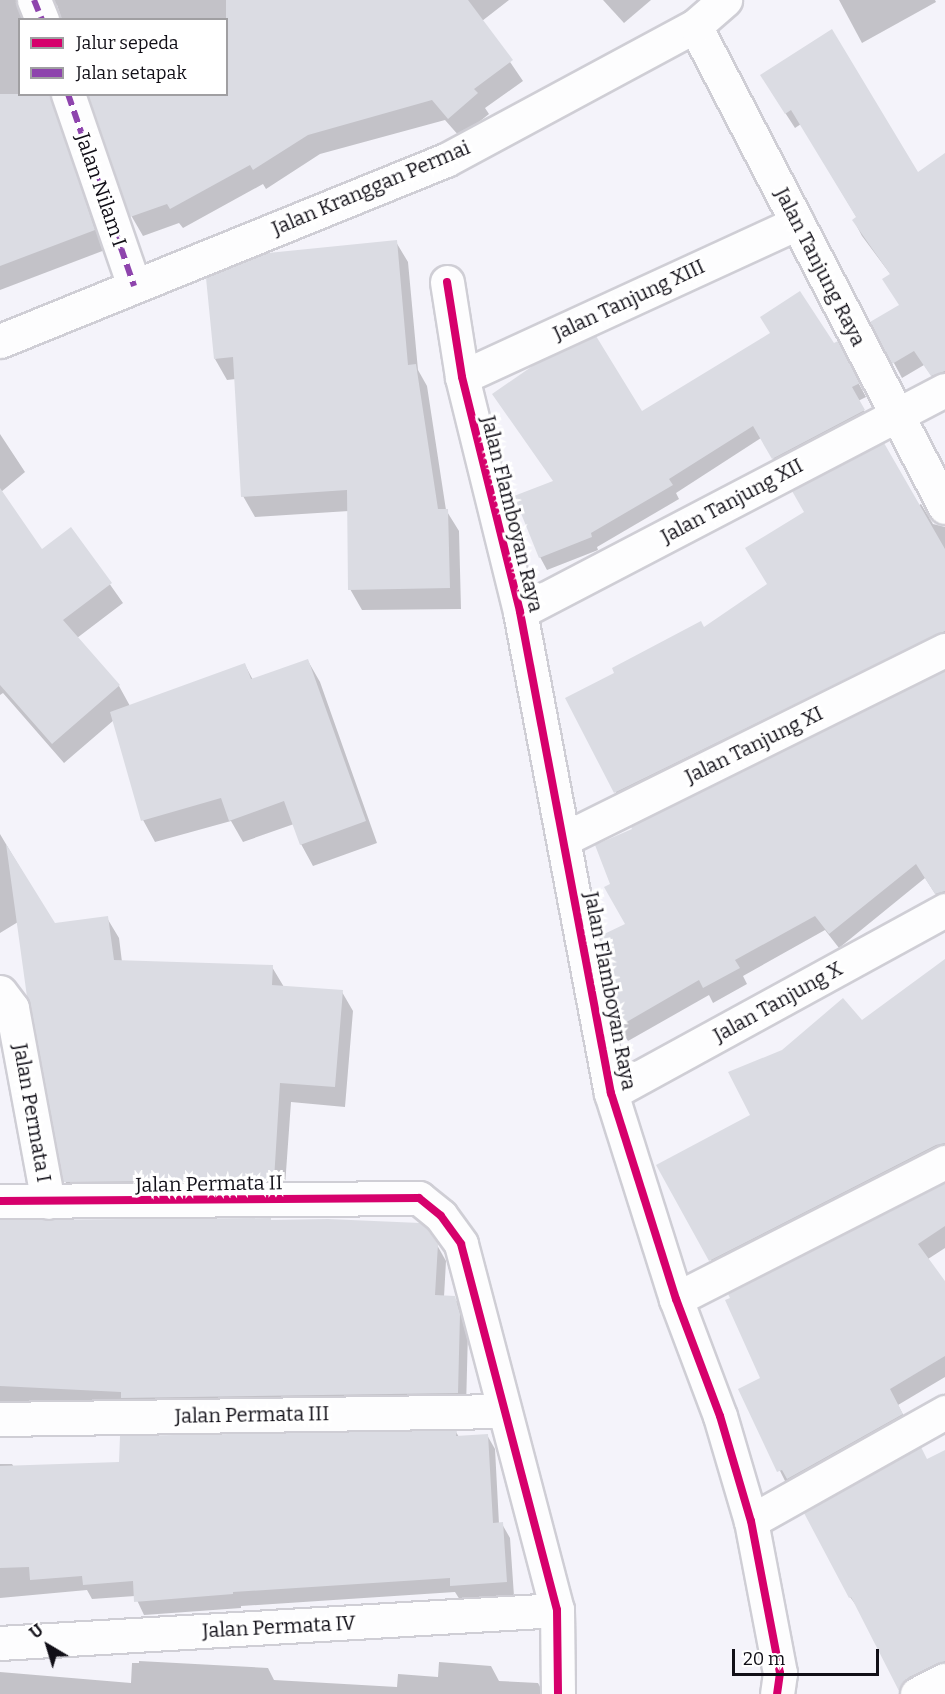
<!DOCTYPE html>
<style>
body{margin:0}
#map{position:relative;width:945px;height:1694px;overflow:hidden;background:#f4f3fa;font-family:Bitter,serif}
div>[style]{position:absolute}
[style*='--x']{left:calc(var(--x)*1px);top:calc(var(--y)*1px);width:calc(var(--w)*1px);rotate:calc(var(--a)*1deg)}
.shadow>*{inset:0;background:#0003}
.building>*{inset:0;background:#dbdce3}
.roads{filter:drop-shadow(2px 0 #cfced5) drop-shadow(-2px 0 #cfced5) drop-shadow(0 2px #cfced5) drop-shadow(0 -2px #cfced5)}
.street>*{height:33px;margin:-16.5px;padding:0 16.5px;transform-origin:16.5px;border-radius:16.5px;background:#fdfdfe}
.secondary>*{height:33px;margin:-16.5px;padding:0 16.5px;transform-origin:16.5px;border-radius:16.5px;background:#fdfdfe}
.quiet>*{height:6px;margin-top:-3px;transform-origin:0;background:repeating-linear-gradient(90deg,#8e44ad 0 12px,transparent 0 18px)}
.cycleway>*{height:8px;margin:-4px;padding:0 4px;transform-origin:4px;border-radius:4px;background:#d6006c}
span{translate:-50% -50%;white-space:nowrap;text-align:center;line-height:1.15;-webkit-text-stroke:6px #fff;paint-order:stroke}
.street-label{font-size:20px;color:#110f17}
.legend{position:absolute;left:18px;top:18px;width:210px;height:78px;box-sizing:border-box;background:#fff;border:2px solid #a09fa2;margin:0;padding:8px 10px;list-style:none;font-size:18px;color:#110f17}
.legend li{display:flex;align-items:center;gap:12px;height:30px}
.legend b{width:30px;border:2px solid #a09fa2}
.north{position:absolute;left:18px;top:1616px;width:60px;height:60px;-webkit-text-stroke:4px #fff;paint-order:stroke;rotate:322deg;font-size:16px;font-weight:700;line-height:24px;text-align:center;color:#110f17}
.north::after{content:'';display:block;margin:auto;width:21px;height:27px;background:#110f17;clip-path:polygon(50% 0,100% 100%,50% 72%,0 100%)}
.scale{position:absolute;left:732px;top:1649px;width:147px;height:27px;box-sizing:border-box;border:3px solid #110f17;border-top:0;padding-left:8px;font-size:18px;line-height:21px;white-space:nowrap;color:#110f17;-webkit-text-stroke:4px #fff;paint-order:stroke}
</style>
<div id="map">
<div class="shadow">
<div style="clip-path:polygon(evenodd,0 0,509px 0,482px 21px,523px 81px,485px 108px,489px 114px,460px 137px,445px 120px,320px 154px,266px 189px,263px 184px,183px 228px,179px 223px,143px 236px,132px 217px,91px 99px,85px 95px,105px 250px,0 290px,0 0,48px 1px,57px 5px,62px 20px,226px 20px,226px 94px,20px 94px,20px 20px,26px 20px,48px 1px)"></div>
<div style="clip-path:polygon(603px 0,651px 0,624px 23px)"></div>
<div style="clip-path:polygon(839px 0,935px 0,936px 2px,862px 43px)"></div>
<div style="clip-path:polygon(771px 91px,918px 174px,945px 154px,945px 381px,941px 373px,933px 378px,924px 365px,902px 378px,872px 322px,900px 306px,891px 275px,862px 236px,854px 221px,857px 218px,801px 124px,795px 128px)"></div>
<div style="clip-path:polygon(396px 242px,408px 262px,418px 370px,427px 386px,446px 510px,459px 531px,461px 609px,362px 610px,350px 589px,349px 511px,255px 517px,243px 496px,236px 379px,227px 380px,215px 359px)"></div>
<div style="clip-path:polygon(834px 345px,844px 356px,866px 397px,858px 401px,872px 424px,781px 471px,761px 438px,676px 493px,679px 499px,597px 547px,598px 550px,547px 570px,540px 557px,554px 482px,641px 413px)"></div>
<div style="clip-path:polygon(0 434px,25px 472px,1px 492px,42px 551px,71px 529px,123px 603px,77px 638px,119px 686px,130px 706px,245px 665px,253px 680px,308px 661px,320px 682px,377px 843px,313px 866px,301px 844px,294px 824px,243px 842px,231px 821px,155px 842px,143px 820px,114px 720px,64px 763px,3px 693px,0 695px)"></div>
<div style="clip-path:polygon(921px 504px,933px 524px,945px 527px,945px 648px,624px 808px,567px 699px,704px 629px)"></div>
<div style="clip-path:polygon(945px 673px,945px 909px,925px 878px,839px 948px,825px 930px,743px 976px,747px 984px,713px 1003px,709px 995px,628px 1041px,619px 1026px,627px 925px,612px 884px,634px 830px)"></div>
<div style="clip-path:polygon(0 834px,54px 925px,107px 918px,119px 938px,122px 962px,272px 967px,284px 987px,342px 992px,353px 1011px,345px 1107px,291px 1102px,284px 1200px,76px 1201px,65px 1181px,18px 922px,0 933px)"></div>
<div style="clip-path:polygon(945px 972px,945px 1161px,720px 1276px,659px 1166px,752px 1115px,862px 1022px)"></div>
<div style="clip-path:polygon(945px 1185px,945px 1248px,928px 1259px,945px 1284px,945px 1377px,898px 1405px,911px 1430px,788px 1487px,740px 1390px,762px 1379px)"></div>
<div style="clip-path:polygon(0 1221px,272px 1222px,437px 1245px,446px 1261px,444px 1297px,454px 1297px,464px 1313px,468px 1331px,466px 1408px,128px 1407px,0 1401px)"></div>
<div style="clip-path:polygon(456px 1432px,459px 1437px,487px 1435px,495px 1449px,499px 1524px,502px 1524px,510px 1538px,514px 1596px,460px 1600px,455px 1592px,241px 1606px,241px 1608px,144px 1615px,135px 1596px,92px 1599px,87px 1590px,0 1598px,0 1464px,12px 1464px,14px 1467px,121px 1463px)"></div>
<div style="clip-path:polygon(945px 1451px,945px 1681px,903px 1694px,861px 1612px,850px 1597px,927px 1461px)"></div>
<div style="clip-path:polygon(139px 1661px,268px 1668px,274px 1680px,397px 1687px,398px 1674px,438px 1677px,439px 1662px,491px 1666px,499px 1681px,538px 1683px,544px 1694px,0 1694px,0 1672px,131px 1683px,132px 1663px,139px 1663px)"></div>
</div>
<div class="building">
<div style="clip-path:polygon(226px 0,468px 0,513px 60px,474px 89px,478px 93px,448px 119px,432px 100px,308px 135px,253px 170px,250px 165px,170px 209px,167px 204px,130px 217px,88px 94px,226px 94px)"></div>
<div style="clip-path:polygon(832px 29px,918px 172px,945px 153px,945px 371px,931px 376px,914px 351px,892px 364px,870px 322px,899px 305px,882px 279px,890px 274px,852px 220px,856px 217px,791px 110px,785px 114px,760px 75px)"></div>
<div style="clip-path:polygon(0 94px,50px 94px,95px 230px,0 266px)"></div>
<div style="clip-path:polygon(397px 240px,408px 365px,416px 364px,438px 509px,448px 509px,450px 588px,348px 590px,347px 490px,241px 497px,233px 357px,214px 359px,206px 278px,268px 253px)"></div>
<div style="clip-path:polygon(800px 291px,834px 343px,838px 341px,860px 383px,852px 387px,865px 410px,772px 459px,753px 426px,669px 479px,673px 485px,591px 533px,592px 537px,539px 558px,514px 496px,553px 481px,492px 394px,534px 365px,596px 336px,642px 411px,770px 333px,760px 317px)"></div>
<div style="clip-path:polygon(884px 443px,945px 549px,945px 631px,614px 793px,565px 698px,614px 673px,612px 668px,701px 621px,704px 627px,767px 584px,745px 548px,804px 512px,792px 491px)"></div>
<div style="clip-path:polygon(0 488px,42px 549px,71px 527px,112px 583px,63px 620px,120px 685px,52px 744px,0 685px)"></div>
<div style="clip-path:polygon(308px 659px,366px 821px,300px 845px,284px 801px,229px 821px,221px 798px,141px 821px,110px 712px,245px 663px,251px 679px)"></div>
<div style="clip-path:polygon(945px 671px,945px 891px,935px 894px,916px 864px,829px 934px,815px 916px,735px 960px,740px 968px,703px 988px,699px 980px,618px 1027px,600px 936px,625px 924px,604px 887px,610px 884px,595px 845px,632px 829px,631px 827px)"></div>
<div style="clip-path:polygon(6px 844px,55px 923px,108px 916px,114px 960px,273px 965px,272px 985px,343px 990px,335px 1087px,280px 1083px,274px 1180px,63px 1182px,27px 997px)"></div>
<div style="clip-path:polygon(945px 959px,945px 1143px,936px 1145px,709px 1261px,656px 1165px,750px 1115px,728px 1072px,782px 1050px,843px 998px,862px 1020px)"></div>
<div style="clip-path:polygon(945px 1183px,945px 1226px,918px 1244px,945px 1281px,945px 1356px,890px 1389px,903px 1414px,787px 1479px,782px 1470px,777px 1472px,738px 1389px,760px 1378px,725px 1300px,730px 1298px,728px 1294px)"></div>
<div style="clip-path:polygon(271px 1218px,271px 1220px,328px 1219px,420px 1223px,427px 1229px,438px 1244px,435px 1295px,455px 1296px,460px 1314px,458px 1393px,121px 1398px,121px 1392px,0 1386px,0 1220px)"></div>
<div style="clip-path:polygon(457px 1430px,456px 1436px,488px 1434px,493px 1523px,503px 1522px,507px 1582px,450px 1586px,450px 1578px,233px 1592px,233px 1594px,134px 1602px,133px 1581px,83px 1585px,82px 1576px,30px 1580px,29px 1567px,0 1568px,0 1466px,119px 1462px,120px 1436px)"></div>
<div style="clip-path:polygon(921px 1447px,927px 1459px,945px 1450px,945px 1661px,909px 1677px,899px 1691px,851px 1597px,849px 1598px,804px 1513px)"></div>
</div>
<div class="roads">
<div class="street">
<div style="--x:34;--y:0;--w:22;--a:68"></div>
<div style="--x:695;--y:26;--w:542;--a:62.54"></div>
<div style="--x:68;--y:94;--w:203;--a:71"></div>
<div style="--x:447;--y:282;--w:96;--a:81"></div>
<div style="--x:462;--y:377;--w:242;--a:76.1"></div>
<div style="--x:520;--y:612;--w:490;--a:79.3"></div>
<div style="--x:611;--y:1093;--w:216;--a:72.5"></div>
<div style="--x:676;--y:1299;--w:125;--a:69.4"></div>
<div style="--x:720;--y:1416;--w:109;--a:73.6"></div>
<div style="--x:751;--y:1521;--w:155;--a:79.2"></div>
<div style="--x:780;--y:1673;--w:21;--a:98"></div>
<div style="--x:462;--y:377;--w:369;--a:-24.7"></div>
<div style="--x:520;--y:612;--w:479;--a:-27.6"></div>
<div style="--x:564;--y:839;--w:425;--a:-26.4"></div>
<div style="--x:0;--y:992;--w:20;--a:53"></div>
<div style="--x:12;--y:1008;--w:197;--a:79.5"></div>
<div style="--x:611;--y:1093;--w:381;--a:-28.7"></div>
<div style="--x:0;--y:1201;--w:419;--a:-0.4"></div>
<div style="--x:419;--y:1198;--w:28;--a:39"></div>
<div style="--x:441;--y:1216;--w:34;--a:54"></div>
<div style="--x:461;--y:1244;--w:378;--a:75.3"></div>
<div style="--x:557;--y:1610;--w:84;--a:89.3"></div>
<div style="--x:676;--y:1299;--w:302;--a:-27"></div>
<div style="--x:0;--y:1419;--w:503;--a:-0.91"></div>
<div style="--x:751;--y:1521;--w:223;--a:-29.3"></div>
<div style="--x:0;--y:1643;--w:558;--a:-3.39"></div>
<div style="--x:917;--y:1694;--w:31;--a:-27"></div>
</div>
<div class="secondary">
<div style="--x:0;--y:341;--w:481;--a:-22.1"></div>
<div style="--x:446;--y:160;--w:283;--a:-28.3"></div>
<div style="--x:695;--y:26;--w:40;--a:-41"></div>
</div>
</div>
<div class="quiet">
<div style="--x:34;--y:0;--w:22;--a:68"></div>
<div style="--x:68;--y:94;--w:203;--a:71"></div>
</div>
<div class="cycleway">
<div style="--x:447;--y:282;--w:96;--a:81"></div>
<div style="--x:462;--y:377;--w:242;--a:76.1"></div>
<div style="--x:520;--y:612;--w:490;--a:79.3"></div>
<div style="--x:611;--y:1093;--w:216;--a:72.5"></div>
<div style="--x:676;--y:1299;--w:125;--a:69.4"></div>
<div style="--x:720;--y:1416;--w:109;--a:73.6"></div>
<div style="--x:751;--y:1521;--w:155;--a:79.2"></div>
<div style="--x:780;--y:1673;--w:21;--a:98"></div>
<div style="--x:0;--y:1201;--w:419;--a:-0.4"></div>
<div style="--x:419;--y:1198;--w:28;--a:39"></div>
<div style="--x:441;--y:1216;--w:34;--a:54"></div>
<div style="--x:461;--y:1244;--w:378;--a:75.3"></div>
<div style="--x:557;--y:1610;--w:84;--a:89.3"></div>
</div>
<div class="street-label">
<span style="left:371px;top:188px;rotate:-23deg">Jalan Kranggan Permai</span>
<span style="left:101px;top:190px;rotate:71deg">Jalan Nilam I</span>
<span style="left:820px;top:267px;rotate:63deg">Jalan Tanjung Raya</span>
<span style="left:629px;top:300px;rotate:-25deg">Jalan Tanjung XIII</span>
<span style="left:732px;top:501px;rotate:-28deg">Jalan Tanjung XII</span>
<span style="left:512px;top:514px;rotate:76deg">Jalan Flamboyan Raya</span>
<span style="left:754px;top:745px;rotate:-26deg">Jalan Tanjung XI</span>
<span style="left:610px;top:991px;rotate:79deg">Jalan Flamboyan Raya</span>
<span style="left:778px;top:1002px;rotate:-29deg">Jalan Tanjung X</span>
<span style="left:32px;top:1113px;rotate:80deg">Jalan Permata I</span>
<span style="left:209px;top:1184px;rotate:-1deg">Jalan Permata II</span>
<span style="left:252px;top:1415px;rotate:-1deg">Jalan Permata III</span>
<span style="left:279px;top:1627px;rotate:-3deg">Jalan Permata IV</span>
</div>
<ul class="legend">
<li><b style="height:8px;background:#d6006c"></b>Jalur sepeda</li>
<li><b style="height:8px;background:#8e44ad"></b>Jalan setapak</li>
</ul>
<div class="north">U</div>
<div class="scale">20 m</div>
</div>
